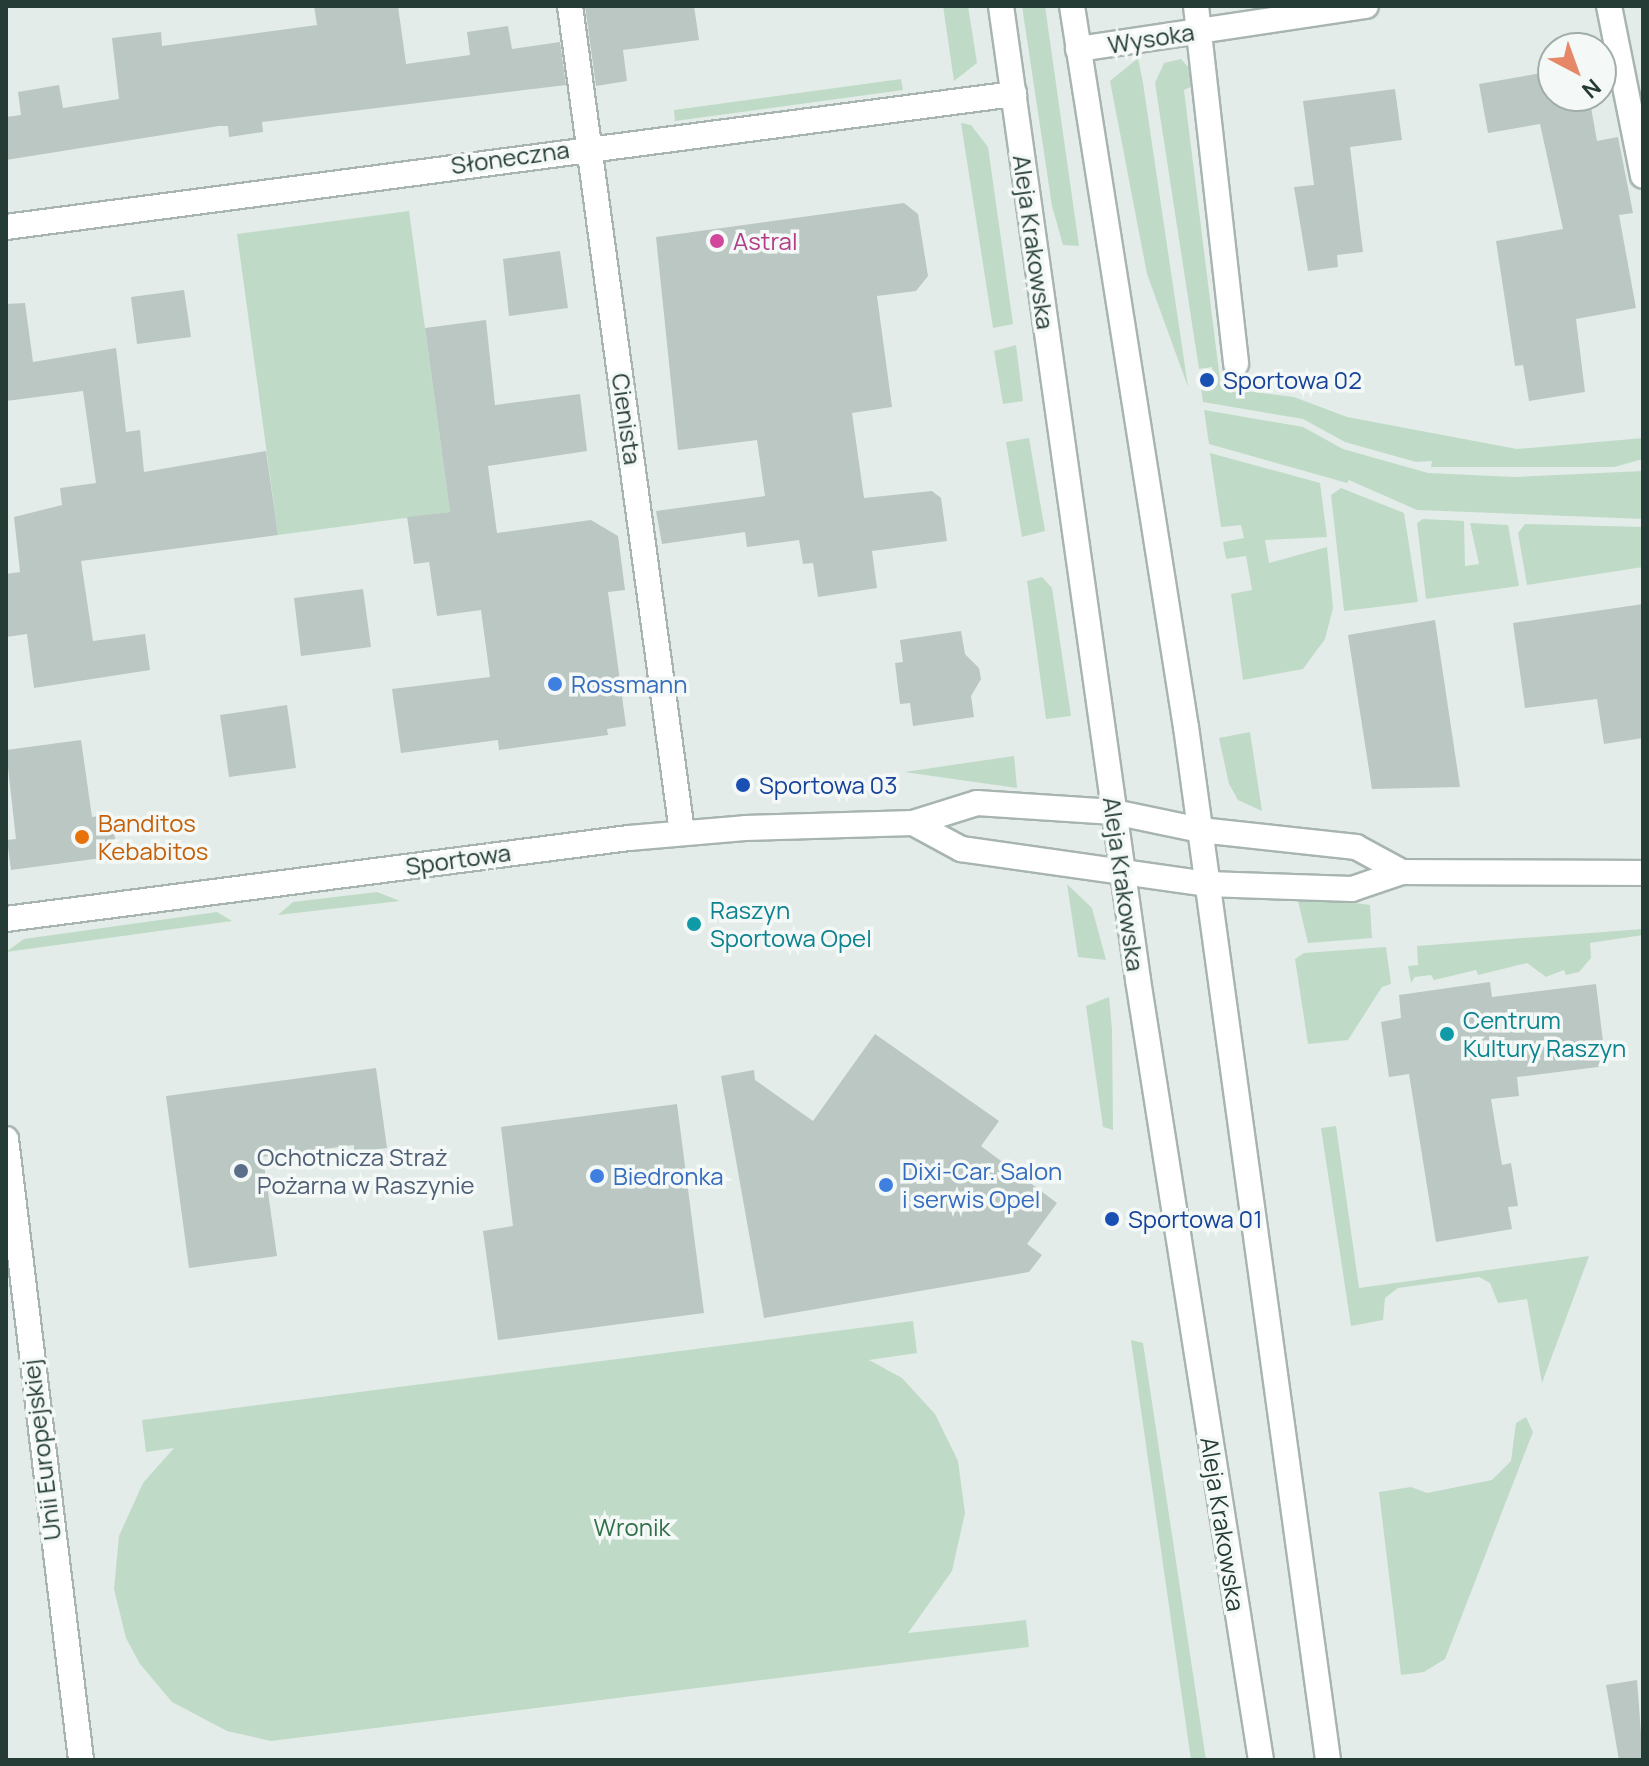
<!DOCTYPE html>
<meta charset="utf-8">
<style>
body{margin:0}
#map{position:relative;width:1649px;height:1766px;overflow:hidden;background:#e4ece9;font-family:Manrope,sans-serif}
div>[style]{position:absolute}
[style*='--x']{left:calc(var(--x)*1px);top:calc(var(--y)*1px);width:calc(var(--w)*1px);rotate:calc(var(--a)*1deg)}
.green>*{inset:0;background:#bfdbc7}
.building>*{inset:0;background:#bac7c2}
.roads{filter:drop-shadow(2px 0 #a7b4b0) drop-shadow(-2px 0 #a7b4b0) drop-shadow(0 2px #a7b4b0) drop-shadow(0 -2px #a7b4b0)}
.minor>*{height:24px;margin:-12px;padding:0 12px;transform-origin:12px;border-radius:12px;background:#fff}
.tertiary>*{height:24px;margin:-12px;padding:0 12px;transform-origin:12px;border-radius:12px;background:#fff}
.secondary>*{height:24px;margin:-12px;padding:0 12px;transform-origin:12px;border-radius:12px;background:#fff}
.dots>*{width:22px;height:22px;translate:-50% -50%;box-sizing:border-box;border:4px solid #f4f9f7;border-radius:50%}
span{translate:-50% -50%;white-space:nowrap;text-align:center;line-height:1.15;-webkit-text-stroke:7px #f4f9f7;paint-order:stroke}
.street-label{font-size:24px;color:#253c36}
.hotel-label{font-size:24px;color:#b23c85}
.left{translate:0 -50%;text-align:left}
.transit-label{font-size:24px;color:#164399}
.shop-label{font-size:24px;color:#366cbe}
.food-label{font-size:24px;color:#c56008}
.culture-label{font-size:24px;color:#0d838f}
.service-label{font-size:24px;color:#4e5e75}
.park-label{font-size:24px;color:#33704a}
.frame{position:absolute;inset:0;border:8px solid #253c36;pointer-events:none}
.north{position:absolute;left:1537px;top:32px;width:80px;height:80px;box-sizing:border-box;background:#f4f9f7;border:2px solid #a1adaa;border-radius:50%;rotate:139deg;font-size:22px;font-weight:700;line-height:32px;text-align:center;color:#253c36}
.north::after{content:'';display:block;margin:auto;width:28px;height:36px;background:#e68768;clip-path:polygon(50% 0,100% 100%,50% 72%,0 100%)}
</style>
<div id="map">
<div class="green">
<div style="clip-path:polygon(943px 6px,968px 6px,977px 63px,954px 81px)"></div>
<div style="clip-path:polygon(1022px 6px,1045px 6px,1079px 246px,1063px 245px,1052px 206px)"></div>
<div style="clip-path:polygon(1138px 58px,1143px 83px,1188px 387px,1147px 274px,1110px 81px)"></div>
<div style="clip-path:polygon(1181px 59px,1189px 68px,1191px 87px,1184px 90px,1221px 388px,1294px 397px,1347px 417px,1517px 449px,1643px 438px,1643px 459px,1614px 467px,1431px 467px,1432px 461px,1416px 462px,1345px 442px,1303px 419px,1203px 402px,1201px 389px,1215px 386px,1212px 367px,1199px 369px,1155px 83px,1164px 63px)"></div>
<div style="clip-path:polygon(901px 79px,903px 90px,675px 121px,674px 110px)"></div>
<div style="clip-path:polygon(961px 123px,971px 125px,988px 147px,1013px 324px,993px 328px)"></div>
<div style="clip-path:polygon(409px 211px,450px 512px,278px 535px,237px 234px)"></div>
<div style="clip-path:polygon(1016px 345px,1023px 401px,1003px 404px,994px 351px)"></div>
<div style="clip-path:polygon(1204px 410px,1303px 427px,1343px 449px,1428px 473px,1516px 477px,1643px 471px,1643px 519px,1417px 510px,1349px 480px,1347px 483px,1209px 444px)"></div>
<div style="clip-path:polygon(1029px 438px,1045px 531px,1022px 537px,1006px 442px)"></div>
<div style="clip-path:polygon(1210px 453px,1320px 483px,1327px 537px,1265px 540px,1269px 563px,1327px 547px,1333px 608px,1325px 639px,1303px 669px,1243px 680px,1231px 594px,1252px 590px,1246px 556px,1226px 559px,1223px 542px,1244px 538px,1241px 525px,1221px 527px)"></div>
<div style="clip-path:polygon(1341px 488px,1404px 513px,1418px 602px,1344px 611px,1331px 495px)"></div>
<div style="clip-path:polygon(1423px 519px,1464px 521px,1465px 566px,1479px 564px,1470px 523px,1508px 525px,1519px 586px,1426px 599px,1417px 523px)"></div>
<div style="clip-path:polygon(1525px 524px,1643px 527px,1643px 567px,1527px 585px,1518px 533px)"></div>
<div style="clip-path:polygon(1042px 577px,1052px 588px,1071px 716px,1046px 719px,1027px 581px)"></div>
<div style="clip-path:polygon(1250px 732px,1262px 811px,1238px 800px,1229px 784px,1219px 738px)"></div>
<div style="clip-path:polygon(1014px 756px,1017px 788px,904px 772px)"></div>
<div style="clip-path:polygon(1067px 884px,1092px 908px,1106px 960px,1078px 957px)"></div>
<div style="clip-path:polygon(377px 892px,400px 901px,278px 915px,293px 902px)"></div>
<div style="clip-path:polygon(1325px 899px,1370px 905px,1372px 938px,1308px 943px,1298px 901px)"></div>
<div style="clip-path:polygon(217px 912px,232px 921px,6px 952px,24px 939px)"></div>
<div style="clip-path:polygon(1643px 929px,1643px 935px,1590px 943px,1591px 958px,1579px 972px,1566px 975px,1564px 970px,1546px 977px,1527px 963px,1478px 975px,1476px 970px,1434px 980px,1431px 975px,1415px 977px,1411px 983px,1408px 966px,1418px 965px,1417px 946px)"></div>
<div style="clip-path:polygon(1386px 947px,1391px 984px,1382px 987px,1348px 1040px,1308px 1044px,1295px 959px,1304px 953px)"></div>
<div style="clip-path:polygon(1109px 997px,1112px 1029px,1113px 1130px,1103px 1127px,1086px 1006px)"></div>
<div style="clip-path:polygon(1336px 1126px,1359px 1288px,1589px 1256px,1542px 1383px,1527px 1299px,1498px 1303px,1490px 1283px,1479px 1277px,1398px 1288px,1385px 1298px,1383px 1320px,1351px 1326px,1321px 1128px)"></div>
<div style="clip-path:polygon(913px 1321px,917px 1353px,869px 1360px,902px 1378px,935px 1414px,958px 1461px,965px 1513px,952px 1571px,908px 1633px,1026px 1620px,1029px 1647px,271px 1741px,227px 1731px,172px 1702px,140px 1664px,126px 1638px,114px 1589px,119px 1536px,143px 1483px,174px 1448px,146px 1452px,142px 1420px)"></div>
<div style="clip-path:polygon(1131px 1340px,1143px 1343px,1206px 1760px,1191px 1760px)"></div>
<div style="clip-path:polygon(1526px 1417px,1533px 1432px,1445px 1659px,1424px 1672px,1401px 1675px,1379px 1492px,1411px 1487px,1427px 1493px,1492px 1480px,1511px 1461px,1516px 1423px)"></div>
</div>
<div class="building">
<div style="clip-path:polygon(314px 6px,398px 6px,406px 64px,470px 55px,467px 32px,508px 26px,512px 49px,560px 42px,566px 85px,262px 122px,263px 132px,229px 137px,228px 126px,219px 126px,6px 160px,6px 117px,21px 115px,18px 92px,59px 85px,63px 108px,119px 99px,112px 38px,161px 32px,162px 46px,317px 25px)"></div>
<div style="clip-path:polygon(585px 6px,694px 6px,699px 40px,623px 50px,627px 81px,596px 86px)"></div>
<div style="clip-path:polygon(1553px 71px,1553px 96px,1589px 96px,1597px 141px,1618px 137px,1633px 213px,1619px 215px,1636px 308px,1576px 319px,1585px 392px,1529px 401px,1523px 365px,1515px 366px,1496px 241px,1563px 229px,1540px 124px,1488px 133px,1479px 84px)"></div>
<div style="clip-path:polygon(1395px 89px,1402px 140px,1350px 147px,1363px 252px,1337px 255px,1338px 267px,1308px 271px,1294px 187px,1314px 185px,1303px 101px)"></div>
<div style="clip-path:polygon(904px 203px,918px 214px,928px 276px,916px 291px,877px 296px,892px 407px,852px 413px,864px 498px,932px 491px,941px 498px,947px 541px,872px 551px,877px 588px,818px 597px,813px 563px,803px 564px,799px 540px,747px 547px,745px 532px,662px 544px,656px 511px,765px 496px,757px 440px,678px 450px,656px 237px)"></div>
<div style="clip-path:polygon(560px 251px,568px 308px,509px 316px,503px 259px)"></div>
<div style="clip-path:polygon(184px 290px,191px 337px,137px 344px,131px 297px)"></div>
<div style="clip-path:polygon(25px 303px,33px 362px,116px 348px,126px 432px,140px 430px,144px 472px,266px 451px,278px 535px,81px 561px,93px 641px,145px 634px,150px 670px,34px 688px,27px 634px,6px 637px,6px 574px,20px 572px,14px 517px,62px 505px,60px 488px,96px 483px,83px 391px,6px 401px,6px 304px)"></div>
<div style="clip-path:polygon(486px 320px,495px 405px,580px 394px,587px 451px,488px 466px,497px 533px,591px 520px,618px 536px,625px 590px,608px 592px,626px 726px,607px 729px,608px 735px,499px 750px,498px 740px,401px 753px,392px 689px,490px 677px,481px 610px,437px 616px,429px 562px,414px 564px,407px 517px,450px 512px,425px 328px)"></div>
<div style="clip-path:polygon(363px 589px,371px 647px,301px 656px,294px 598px)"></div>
<div style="clip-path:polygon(1643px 604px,1643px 738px,1604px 744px,1597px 699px,1525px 708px,1513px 623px)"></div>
<div style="clip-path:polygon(1435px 620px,1460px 787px,1372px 789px,1348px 635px)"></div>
<div style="clip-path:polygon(961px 631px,965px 654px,979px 668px,981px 679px,971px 696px,974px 717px,913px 726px,910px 703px,900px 704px,895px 663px,903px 662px,900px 640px)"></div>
<div style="clip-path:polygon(287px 705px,296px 768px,229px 777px,220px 715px)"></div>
<div style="clip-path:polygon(81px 740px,92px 817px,112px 814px,117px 856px,11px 870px,7px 840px,16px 839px,6px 750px)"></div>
<div style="clip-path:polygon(1490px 982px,1492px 997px,1596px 984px,1606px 1066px,1517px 1077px,1519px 1096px,1491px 1099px,1502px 1165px,1511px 1163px,1518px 1206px,1508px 1207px,1512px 1229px,1436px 1242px,1409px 1074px,1389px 1077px,1381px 1022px,1401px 1018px,1399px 995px)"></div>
<div style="clip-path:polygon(875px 1034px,999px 1121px,981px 1146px,1057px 1203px,1027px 1244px,1042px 1255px,1029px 1272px,764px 1318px,721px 1076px,754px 1070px,755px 1080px,813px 1121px)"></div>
<div style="clip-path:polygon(376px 1068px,387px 1148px,354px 1152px,354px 1145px,263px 1157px,277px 1256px,189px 1268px,166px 1096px)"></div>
<div style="clip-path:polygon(677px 1104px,704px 1313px,498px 1340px,483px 1231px,513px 1226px,501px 1127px)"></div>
<div style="clip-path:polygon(1637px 1680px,1643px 1760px,1619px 1760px,1606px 1685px)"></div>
</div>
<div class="roads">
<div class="minor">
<div style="--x:570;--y:6;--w:834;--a:82.28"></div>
<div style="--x:1196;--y:6;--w:360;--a:83.6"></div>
<div style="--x:1609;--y:6;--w:173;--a:78.7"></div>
<div style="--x:1078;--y:49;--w:291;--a:-8.5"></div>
<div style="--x:6;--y:227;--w:1017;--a:-7.52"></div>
<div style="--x:1200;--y:830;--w:157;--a:6.2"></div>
<div style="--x:1356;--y:847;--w:52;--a:28.5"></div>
<div style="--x:1207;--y:884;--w:145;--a:2"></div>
<div style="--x:1352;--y:889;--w:53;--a:-18.8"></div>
<div style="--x:1402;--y:872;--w:241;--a:0.2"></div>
<div style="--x:6;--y:1139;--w:626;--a:83.11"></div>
</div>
<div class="tertiary">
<div style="--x:913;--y:823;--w:55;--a:28.4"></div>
<div style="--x:961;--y:849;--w:248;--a:8.1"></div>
<div style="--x:6;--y:919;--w:628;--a:-7.41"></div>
<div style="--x:629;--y:838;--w:116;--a:-4.9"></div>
<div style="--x:745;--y:828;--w:168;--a:-1.7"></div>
<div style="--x:913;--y:823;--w:67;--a:-17.4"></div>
<div style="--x:977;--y:803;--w:137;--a:3.8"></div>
<div style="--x:1114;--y:812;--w:88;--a:11.8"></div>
</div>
<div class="secondary">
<div style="--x:1001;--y:6;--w:984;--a:81.99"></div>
<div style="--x:1138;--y:980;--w:790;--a:81.04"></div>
<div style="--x:1072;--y:6;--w:730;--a:81.02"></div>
<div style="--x:1186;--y:727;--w:1043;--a:82.17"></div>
</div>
</div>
<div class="dots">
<div style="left:717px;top:241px;background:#d1479c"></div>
<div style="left:1207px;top:380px;background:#1a4fb4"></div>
<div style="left:555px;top:684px;background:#3f7fe0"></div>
<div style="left:743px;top:785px;background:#1a4fb4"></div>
<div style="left:82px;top:837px;background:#e8710a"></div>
<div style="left:694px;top:924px;background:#0f9aa8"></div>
<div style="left:1447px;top:1034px;background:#0f9aa8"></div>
<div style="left:241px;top:1171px;background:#5c6f8a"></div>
<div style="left:597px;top:1176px;background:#3f7fe0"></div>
<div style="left:886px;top:1185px;background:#3f7fe0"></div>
<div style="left:1112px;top:1219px;background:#1a4fb4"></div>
</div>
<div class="street-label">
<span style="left:1151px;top:38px;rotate:-9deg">Wysoka</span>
<span style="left:510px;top:157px;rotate:-8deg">Słoneczna</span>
<span style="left:1034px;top:242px;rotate:82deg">Aleja Krakowska</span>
<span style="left:627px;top:419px;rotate:82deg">Cienista</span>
<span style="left:458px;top:859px;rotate:-8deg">Sportowa</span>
<span style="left:1124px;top:884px;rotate:82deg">Aleja Krakowska</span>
<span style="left:41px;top:1450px;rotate:-97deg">Unii Europejskiej</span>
<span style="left:1223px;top:1524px;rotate:81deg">Aleja Krakowska</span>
</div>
<div class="hotel-label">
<span class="left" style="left:733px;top:241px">Astral</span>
</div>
<div class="transit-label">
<span class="left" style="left:1223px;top:380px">Sportowa 02</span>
<span class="left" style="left:759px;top:785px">Sportowa 03</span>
<span class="left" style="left:1128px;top:1219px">Sportowa 01</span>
</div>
<div class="shop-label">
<span class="left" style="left:571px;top:684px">Rossmann</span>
<span class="left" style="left:902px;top:1185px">Dixi-Car. Salon<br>i serwis Opel</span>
<span class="left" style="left:613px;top:1176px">Biedronka</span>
</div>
<div class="food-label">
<span class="left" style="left:98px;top:837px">Banditos<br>Kebabitos</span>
</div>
<div class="culture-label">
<span class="left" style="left:710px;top:924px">Raszyn<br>Sportowa Opel</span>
<span class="left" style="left:1463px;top:1034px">Centrum<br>Kultury Raszyn</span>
</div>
<div class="service-label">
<span class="left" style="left:257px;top:1171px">Ochotnicza Straż<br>Pożarna w Raszynie</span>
</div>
<div class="park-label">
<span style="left:632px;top:1527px">Wronik</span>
</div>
<div class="frame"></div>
<div class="north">N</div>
</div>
